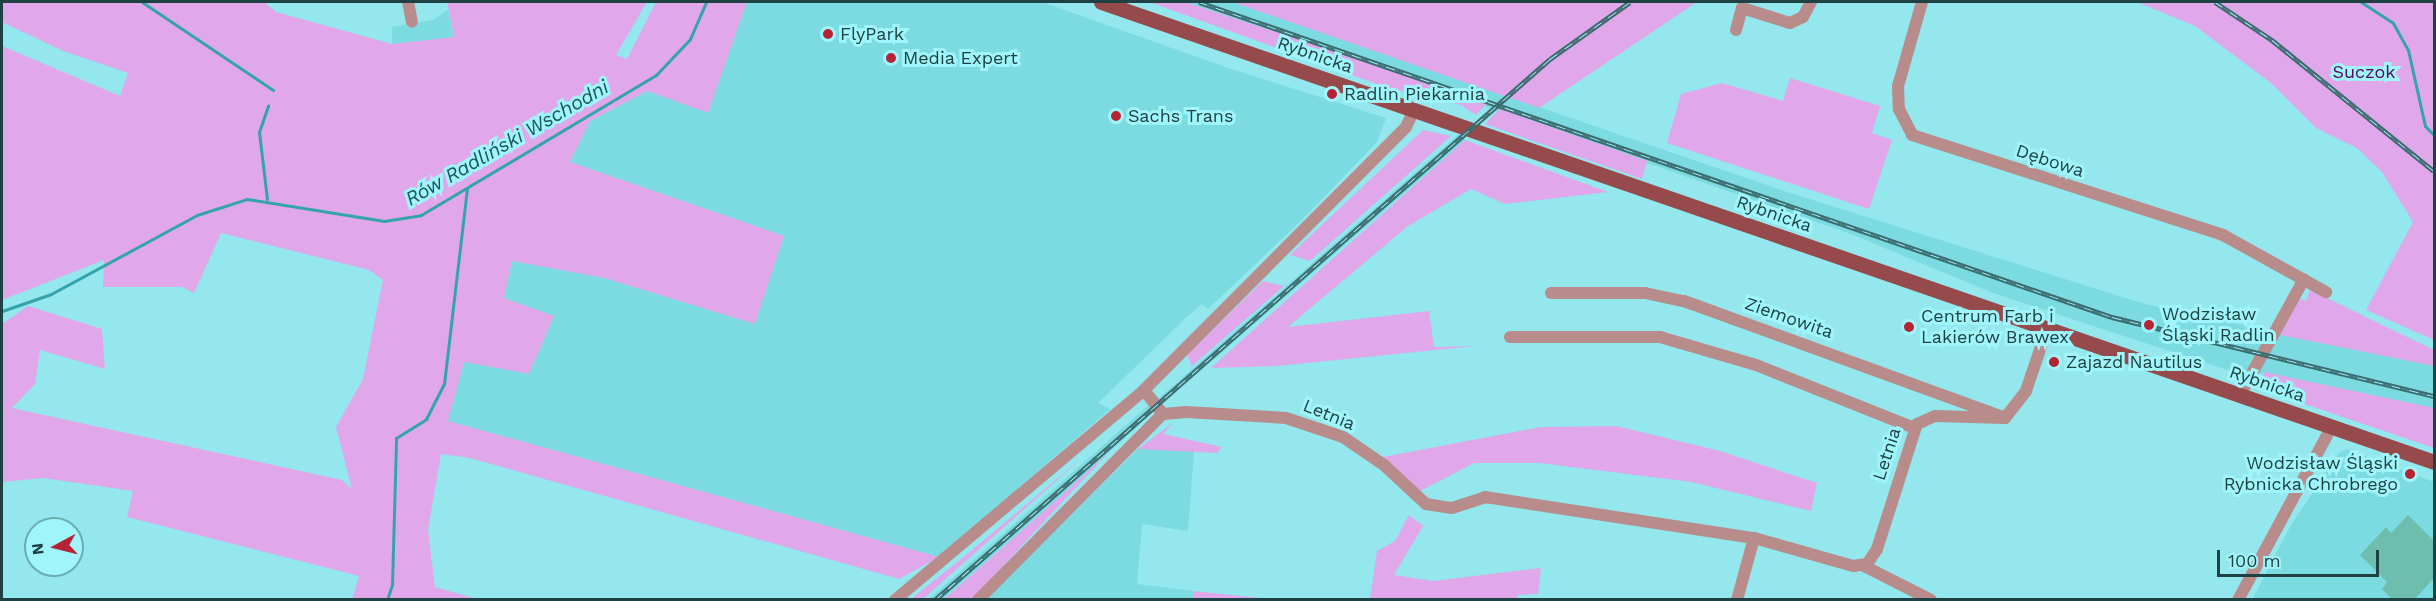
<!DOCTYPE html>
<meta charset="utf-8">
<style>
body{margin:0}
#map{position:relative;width:2436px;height:601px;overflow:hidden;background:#93e7ed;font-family:"Work Sans",sans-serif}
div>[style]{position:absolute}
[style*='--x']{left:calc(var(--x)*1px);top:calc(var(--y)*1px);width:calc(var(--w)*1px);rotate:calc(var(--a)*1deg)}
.built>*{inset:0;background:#7bdbe1}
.green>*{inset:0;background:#e0a8eb}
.stream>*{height:3px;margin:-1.5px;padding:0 1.5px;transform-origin:1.5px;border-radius:1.5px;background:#35a3aa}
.building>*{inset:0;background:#6ebeaf}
.minor>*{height:12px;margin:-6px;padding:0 6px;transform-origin:6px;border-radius:6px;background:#b88c8a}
.tertiary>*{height:12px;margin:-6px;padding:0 6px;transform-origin:6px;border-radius:6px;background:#b88c8a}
.primary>*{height:15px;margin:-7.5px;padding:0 7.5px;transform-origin:7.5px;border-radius:7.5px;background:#974a4b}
.rail>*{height:5px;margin-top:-2.5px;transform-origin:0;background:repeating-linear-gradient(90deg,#a0f5fa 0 9px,#3c6c6f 0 18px);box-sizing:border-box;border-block:2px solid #3c6c6f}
.dots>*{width:16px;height:16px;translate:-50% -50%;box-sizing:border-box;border:3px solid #a0f5fa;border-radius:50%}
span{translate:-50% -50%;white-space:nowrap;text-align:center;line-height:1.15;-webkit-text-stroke:6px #a0f5fa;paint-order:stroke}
.poi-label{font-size:18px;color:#1e4244}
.left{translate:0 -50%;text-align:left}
.right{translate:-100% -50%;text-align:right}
.street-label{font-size:18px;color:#1e4244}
.park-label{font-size:18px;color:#550562}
.water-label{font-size:20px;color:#1a565a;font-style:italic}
.frame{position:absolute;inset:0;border:3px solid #1e4244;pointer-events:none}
.north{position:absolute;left:24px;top:517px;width:60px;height:60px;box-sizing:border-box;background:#a0f5fa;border:2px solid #6cadb1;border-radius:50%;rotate:263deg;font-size:16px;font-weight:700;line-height:24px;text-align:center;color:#1e4244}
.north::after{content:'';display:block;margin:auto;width:21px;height:27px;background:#b52335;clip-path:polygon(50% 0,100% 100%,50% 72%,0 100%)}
.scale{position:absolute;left:2217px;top:550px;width:162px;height:27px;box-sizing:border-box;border:3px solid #1e4244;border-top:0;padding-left:8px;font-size:18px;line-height:21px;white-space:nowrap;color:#1e4244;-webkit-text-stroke:4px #a0f5fa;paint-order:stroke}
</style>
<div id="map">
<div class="built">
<div style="clip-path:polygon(747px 2px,1042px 2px,1231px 69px,1386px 118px,1377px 142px,1302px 220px,1208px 309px,1202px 304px,1189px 315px,1098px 403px,1110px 409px,939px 557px,448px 421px,464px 361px,529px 374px,554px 317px,504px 298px,512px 261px,604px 278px,755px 324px,784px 236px,570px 162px,590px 121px,647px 91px,708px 112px)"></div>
<div style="clip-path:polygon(1185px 2px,1232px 2px,1787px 192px,2145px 304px,2434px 365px,2434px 408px,2266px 373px,2243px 375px,2084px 323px,1993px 293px,1851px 234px)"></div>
<div style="clip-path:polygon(448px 10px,454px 37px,392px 44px,392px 27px,433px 20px)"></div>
<div style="clip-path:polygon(1459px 134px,1465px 140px,1162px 404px,1158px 399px)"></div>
<div style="clip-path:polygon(1150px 404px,1154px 411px,1061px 496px,943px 599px,928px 600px)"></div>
<div style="clip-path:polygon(1138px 449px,1194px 451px,1188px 531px,1142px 524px,1137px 584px,1193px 591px,1194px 599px,984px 600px)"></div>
<div style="clip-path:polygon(2347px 449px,2434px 482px,2434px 599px,2252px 600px,2291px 525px,2339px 453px)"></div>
</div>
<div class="green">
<div style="clip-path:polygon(2px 2px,264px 2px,276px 12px,392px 44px,454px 37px,447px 2px,647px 2px,616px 55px,627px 59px,656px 2px,747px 2px,708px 113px,647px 91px,590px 121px,570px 162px,784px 236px,755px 324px,604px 278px,512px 261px,504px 298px,554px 316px,529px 374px,464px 362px,448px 421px,939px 557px,899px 579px,470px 458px,441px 454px,428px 530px,435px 587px,477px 599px,352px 599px,359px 576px,127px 517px,133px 491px,43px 478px,2px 482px,2px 324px,28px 306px,102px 329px,105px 369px,40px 350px,35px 384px,12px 408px,342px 480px,352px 489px,336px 427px,363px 379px,383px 280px,369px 270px,221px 233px,194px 293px,182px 287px,103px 287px,104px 260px,2px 300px,2px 46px,120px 96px,128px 73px,63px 51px,2px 22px)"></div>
<div style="clip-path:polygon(1149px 2px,1185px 2px,1488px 102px,1476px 115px,1461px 105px,1388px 88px)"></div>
<div style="clip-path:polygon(1232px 2px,1697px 2px,1539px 108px)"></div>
<div style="clip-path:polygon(2137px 2px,2434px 2px,2434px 340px,2366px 310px,2413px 222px,2382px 172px,2357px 148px,2316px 128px,2271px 83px,2195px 26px)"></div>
<div style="clip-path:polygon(1790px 78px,1880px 106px,1872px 133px,1892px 140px,1869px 209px,1667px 143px,1681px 94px,1722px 83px,1783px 101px)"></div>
<div style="clip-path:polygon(1500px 109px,1647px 161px,1642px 179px,1485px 124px)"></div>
<div style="clip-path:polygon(1423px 130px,1451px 136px,1310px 261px,1290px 255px)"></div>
<div style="clip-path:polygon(1465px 140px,1608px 192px,1505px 204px,1471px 189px,1408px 226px,1288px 327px,1429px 311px,1434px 347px,1475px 346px,1277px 366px,1211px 368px)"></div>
<div style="clip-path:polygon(1263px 281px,1284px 286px,1192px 366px,1187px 355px)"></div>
<div style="clip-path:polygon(2310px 290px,2434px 350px,2434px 366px,2280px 335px,2299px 299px,2306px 301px)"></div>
<div style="clip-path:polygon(2264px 372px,2434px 408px,2434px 448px,2260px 389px)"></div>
<div style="clip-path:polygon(1174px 422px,1163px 434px,1222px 447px,1217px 453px,1138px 449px)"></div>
<div style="clip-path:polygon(1616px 426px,1720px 451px,1817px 483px,1811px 511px,1691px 482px,1539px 463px,1474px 463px,1420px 491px,1383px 457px,1541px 427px)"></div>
<div style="clip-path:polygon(1111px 450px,972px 599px,943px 600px,1061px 496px)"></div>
<div style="clip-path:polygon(1082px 458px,923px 599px,911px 599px,966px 555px)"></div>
<div style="clip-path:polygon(1409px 515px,1423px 526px,1394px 575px,1433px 581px,1541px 568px,1538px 594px,1518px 595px,1517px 600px,1370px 599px,1377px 551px,1395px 541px)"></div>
<div style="clip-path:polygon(1193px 591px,1270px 599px,1194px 599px)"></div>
</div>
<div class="stream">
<div style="--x:142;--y:2;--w:158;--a:33.9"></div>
<div style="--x:2361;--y:2;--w:38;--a:33"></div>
<div style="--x:2393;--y:23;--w:31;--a:61"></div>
<div style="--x:2408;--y:50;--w:78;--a:77.4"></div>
<div style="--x:2425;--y:126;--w:13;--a:45"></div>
<div style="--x:267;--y:199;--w:67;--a:-96.8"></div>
<div style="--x:259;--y:132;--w:28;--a:-71"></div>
<div style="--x:2;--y:311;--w:52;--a:-19.1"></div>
<div style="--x:51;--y:294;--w:166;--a:-28.4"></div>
<div style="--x:197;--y:215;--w:52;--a:-17.7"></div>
<div style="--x:247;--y:199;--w:139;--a:9.1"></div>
<div style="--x:384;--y:221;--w:37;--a:-9"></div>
<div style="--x:421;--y:215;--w:274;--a:-30.8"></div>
<div style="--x:656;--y:75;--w:50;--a:-46.6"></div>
<div style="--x:690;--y:39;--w:40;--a:-66.6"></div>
<div style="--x:387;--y:600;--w:16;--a:-72"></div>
<div style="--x:392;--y:585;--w:147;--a:-88.4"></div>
<div style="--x:396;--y:438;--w:36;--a:-32"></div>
<div style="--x:426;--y:419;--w:39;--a:-63"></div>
<div style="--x:444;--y:384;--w:196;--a:-83.3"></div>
</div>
<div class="building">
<div style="clip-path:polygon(2408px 515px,2434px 541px,2434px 578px,2414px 600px,2393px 600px,2382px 589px,2387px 582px,2360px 555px,2386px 527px,2391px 533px)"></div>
</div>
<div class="minor">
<div style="--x:408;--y:2;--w:20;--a:79"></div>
<div style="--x:1922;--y:2;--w:87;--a:105.9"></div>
<div style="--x:1898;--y:86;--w:23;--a:88"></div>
<div style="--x:1899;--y:109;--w:29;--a:63"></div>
<div style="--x:1912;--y:135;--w:327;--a:17.8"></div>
<div style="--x:2223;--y:235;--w:118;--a:29"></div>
<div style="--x:1736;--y:30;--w:23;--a:-75"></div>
<div style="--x:1742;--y:8;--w:50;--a:17.4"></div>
<div style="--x:1790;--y:23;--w:14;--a:-25"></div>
<div style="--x:1803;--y:17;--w:17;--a:-62"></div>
<div style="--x:1551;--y:293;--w:94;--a:0"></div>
<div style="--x:1645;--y:293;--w:40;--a:12"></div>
<div style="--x:1684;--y:301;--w:342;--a:20"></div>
<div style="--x:1510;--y:337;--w:150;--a:0"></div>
<div style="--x:1660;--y:337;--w:100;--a:16.3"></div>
<div style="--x:1756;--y:365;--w:170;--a:21.7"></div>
<div style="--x:1144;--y:390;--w:31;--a:52"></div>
<div style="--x:2240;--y:395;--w:132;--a:-61.1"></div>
<div style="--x:1864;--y:566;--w:75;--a:26.9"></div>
<div style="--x:895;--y:600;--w:326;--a:-40.1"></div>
<div style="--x:1144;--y:390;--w:371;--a:-45.1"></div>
<div style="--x:1406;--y:127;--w:19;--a:-65"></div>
<div style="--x:978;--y:600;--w:262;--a:-45.2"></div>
<div style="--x:1163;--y:414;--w:23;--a:-5"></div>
<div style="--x:1186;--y:412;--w:100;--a:3.4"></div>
<div style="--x:1286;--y:418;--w:60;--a:18.4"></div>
<div style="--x:1343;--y:437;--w:50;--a:34.3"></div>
<div style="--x:1384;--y:465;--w:57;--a:42.9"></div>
<div style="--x:1426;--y:504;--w:26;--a:9"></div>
<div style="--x:1452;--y:508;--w:35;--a:-18"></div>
<div style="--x:1485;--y:497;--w:272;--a:8.7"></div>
<div style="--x:1737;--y:600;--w:64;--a:-74.7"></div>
<div style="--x:1754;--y:538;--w:103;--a:15.8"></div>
<div style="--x:1853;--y:566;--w:14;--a:-8"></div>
<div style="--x:1867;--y:564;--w:18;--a:-56"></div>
<div style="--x:1877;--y:549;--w:131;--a:-72.3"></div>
<div style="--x:1917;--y:424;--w:20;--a:-24"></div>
<div style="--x:1935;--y:416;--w:70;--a:1.6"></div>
<div style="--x:2005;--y:418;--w:34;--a:-52"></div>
<div style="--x:2026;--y:391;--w:65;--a:-71.3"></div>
</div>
<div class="tertiary">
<div style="--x:2238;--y:600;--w:198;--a:-61.6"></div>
</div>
<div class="primary">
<div style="--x:1101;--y:2;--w:1410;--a:19.04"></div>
</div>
<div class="rail">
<div style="--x:1199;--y:2;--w:966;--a:19.04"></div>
<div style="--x:2112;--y:317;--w:332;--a:13.8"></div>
<div style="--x:2215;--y:2;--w:69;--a:33.7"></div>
<div style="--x:2272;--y:40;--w:208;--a:39"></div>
<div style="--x:935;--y:600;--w:819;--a:-41.34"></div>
<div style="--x:1550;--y:59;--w:98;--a:-35.5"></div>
</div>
<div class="dots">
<div style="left:828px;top:34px;background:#b52335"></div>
<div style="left:891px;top:58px;background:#b52335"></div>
<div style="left:1332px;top:94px;background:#b52335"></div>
<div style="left:1116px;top:116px;background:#b52335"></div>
<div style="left:2149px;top:325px;background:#b52335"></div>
<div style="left:1909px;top:327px;background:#b52335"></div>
<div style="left:2054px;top:362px;background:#b52335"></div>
<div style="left:2410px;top:474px;background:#b52335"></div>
</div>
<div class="poi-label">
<span class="left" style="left:840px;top:34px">FlyPark</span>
<span class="left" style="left:903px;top:58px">Media Expert</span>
<span class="left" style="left:1344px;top:94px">Radlin Piekarnia</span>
<span class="left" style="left:1128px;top:116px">Sachs Trans</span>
<span class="left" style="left:2162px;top:325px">Wodzisław<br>Śląski Radlin</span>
<span class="left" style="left:1921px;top:327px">Centrum Farb i<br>Lakierów Brawex</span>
<span class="left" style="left:2066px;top:362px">Zajazd Nautilus</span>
<span class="right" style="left:2398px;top:474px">Wodzisław Śląski<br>Rybnicka Chrobrego</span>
</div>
<div class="street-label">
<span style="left:1315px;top:55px;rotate:19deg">Rybnicka</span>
<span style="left:2050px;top:161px;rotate:18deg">Dębowa</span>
<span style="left:1774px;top:214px;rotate:19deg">Rybnicka</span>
<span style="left:1789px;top:318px;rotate:19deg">Ziemowita</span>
<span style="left:2267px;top:384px;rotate:19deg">Rybnicka</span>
<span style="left:1329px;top:415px;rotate:22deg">Letnia</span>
<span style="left:1887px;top:454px;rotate:-72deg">Letnia</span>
</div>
<div class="park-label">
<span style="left:2364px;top:72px">Suczok</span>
</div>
<div class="water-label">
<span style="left:507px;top:143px;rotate:-30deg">Rów Radliński Wschodni</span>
</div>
<div class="frame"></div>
<div class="north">N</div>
<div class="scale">100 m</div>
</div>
